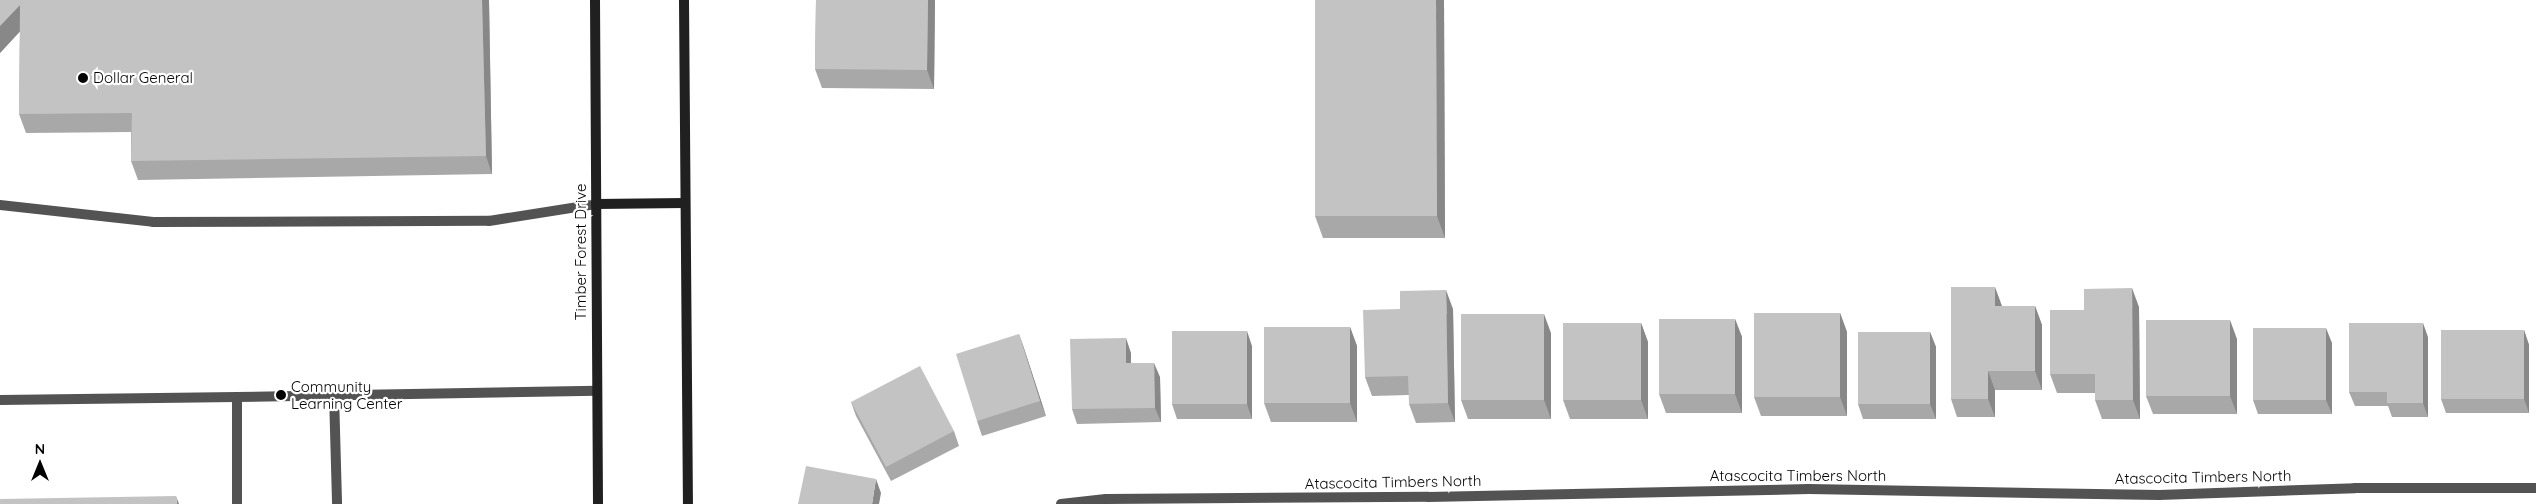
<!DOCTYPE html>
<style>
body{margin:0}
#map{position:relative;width:2536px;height:504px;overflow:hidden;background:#fff;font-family:Quicksand,sans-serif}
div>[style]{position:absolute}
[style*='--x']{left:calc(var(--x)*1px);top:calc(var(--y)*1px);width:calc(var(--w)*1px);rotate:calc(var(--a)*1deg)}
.lane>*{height:10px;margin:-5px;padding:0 5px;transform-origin:5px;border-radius:5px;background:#535353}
.street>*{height:10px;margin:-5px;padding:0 5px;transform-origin:5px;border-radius:5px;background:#535353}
.secondary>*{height:10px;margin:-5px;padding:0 5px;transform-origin:5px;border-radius:5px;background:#202020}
.wall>*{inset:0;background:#a8a8a8}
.shaded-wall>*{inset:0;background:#888}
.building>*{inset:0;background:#c3c3c3}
.dots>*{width:14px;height:14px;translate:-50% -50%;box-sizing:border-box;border:2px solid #fff;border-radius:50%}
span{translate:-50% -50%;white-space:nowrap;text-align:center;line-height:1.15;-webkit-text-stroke:4.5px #fff;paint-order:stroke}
.poi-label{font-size:15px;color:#000}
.left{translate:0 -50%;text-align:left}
.street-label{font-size:15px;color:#000}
.north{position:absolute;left:15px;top:439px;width:50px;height:50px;-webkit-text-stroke:4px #fff;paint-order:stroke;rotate:0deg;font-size:14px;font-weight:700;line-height:20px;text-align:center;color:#000}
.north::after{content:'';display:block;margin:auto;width:18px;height:22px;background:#000;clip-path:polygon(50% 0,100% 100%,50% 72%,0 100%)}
</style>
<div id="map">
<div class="lane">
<div style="--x:0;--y:205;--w:154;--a:6.3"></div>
<div style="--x:153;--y:222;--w:336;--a:-0.2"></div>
<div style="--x:489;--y:221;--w:108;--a:-9"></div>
<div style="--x:334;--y:394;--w:110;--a:88.4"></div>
<div style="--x:0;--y:400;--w:237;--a:-0.7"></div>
<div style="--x:237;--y:504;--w:107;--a:-90"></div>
<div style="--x:237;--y:397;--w:360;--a:-1"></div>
</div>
<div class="street">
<div style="--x:1061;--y:504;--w:45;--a:-6.3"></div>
<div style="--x:1106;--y:499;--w:322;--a:-0.4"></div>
<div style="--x:1428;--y:497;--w:381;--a:-1.2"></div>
<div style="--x:1809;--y:489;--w:350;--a:1"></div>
<div style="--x:2159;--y:495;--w:196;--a:-2"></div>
<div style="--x:2355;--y:488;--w:181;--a:0"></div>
</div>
<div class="secondary">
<div style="--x:595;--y:0;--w:504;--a:89.66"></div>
<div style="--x:684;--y:0;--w:504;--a:89.55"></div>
<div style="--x:596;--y:204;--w:89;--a:-0.6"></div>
</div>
<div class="wall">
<div style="clip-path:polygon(0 0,489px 0,492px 174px,138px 180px,131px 161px,131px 132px,26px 133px,19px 114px,20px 31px,0 53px)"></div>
<div style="clip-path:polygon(816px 0,935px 0,934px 89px,822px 88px,815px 69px)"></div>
<div style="clip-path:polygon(1444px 0,1445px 238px,1323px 238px,1315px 216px)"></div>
<div style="clip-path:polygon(2002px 306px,2035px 306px,2042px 325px,2042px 390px,1995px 390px,1995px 417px,1957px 417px,1951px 399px)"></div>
<div style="clip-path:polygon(2139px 307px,2140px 419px,2102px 419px,2095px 400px,2095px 393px,2057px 393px,2050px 374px,2084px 310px)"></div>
<div style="clip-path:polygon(1453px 309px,1455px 422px,1416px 423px,1409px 404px,1409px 395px,1372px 396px,1365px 377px)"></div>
<div style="clip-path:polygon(1840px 313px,1847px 332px,1847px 416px,1761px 416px,1754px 397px)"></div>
<div style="clip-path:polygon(1735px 319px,1742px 337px,1742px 413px,1666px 413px,1659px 394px)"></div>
<div style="clip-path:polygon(1641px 323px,1648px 342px,1648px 419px,1570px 419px,1563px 400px)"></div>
<div style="clip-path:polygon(1350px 327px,1357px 346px,1357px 422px,1271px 422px,1264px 403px)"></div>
<div style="clip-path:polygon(2524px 330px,2529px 345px,2529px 413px,2446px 413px,2441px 399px)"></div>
<div style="clip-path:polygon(1930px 332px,1936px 347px,1936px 419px,1863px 419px,1858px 404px)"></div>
<div style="clip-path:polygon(1551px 333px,1551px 419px,1468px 419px,1461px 400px)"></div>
<div style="clip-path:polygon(1019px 334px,1046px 416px,982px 436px,977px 421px)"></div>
<div style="clip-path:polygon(2428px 337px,2428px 417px,2392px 417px,2388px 406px,2355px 406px,2349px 392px)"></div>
<div style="clip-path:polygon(2237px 339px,2237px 414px,2153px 414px,2146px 396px)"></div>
<div style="clip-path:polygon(2332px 343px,2332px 414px,2258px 414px,2253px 400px)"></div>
<div style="clip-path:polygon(1252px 346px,1252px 419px,1177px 419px,1172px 404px)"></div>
<div style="clip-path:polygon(1131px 353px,1131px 363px,1160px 377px,1161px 422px,1077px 424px,1072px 409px)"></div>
<div style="clip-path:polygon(851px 402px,954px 431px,959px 446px,891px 481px,856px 416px)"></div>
</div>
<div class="shaded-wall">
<div style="clip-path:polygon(482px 0,489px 0,492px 174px,486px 156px)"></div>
<div style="clip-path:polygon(928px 0,935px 0,934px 89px,927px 70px)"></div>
<div style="clip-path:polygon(1436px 0,1444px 0,1445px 238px,1437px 216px)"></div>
<div style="clip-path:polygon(20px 5px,27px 24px,0 53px,0 26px)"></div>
<div style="clip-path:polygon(1995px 287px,2002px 306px,1995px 306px)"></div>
<div style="clip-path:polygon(2132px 288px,2139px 307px,2140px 419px,2133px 400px)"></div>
<div style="clip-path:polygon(1446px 290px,1453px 309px,1455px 422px,1448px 403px)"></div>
<div style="clip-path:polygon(2035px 306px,2042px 325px,2042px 390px,2035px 371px)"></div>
<div style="clip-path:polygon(1840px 313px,1847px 332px,1847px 416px,1840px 397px)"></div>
<div style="clip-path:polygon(1544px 314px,1551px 333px,1551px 419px,1544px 400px)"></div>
<div style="clip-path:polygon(1735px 319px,1742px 337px,1742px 413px,1735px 394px)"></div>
<div style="clip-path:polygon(2230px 320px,2237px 339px,2237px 414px,2230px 396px)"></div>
<div style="clip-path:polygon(1641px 323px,1648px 342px,1648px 419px,1641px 400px)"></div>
<div style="clip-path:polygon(2423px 323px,2428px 337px,2428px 417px,2423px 403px)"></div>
<div style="clip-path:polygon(1350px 327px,1357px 346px,1357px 422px,1350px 403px)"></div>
<div style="clip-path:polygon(2326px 328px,2332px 343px,2332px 414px,2326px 400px)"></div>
<div style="clip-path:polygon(2524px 330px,2529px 345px,2529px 413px,2524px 399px)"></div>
<div style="clip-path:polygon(1247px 331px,1252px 346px,1252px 419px,1247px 404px)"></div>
<div style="clip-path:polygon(1930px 332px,1936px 347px,1936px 419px,1930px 404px)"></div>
<div style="clip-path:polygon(1019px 334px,1024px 348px,1046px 416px,1040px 401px)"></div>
<div style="clip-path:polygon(1126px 338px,1131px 353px,1131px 378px,1126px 363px)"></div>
<div style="clip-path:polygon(1154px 363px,1160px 377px,1161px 422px,1155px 408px)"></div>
<div style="clip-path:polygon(1988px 371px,1995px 390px,1995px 417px,1988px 399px)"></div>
<div style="clip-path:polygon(876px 479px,881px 493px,879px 504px,872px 504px)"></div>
<div style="clip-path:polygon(176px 496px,179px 504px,177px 504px)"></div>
</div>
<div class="building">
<div style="clip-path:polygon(0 0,482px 0,486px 156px,131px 161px,132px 113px,19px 114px,20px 5px,0 26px)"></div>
<div style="clip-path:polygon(816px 0,928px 0,927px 70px,815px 69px)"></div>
<div style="clip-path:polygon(1315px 0,1436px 0,1437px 216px,1315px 216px)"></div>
<div style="clip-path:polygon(1951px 287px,1995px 287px,1995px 306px,2035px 306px,2035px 371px,1988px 371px,1988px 399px,1951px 399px)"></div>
<div style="clip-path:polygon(2132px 288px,2133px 400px,2095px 400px,2095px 374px,2050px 374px,2050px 310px,2084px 310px,2084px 289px)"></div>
<div style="clip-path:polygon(1446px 290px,1448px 403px,1409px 404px,1408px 376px,1365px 377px,1363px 310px,1400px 309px,1400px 291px)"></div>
<div style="clip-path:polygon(1754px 313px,1840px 313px,1840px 397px,1754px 397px)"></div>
<div style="clip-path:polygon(1461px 314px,1544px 314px,1544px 400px,1461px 400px)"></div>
<div style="clip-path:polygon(1659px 319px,1735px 319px,1735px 394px,1659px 394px)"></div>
<div style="clip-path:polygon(2146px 320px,2230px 320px,2230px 396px,2146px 396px)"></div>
<div style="clip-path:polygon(1563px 323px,1641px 323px,1641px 400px,1563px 400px)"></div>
<div style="clip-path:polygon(2349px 323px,2423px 323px,2423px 403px,2387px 403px,2387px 392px,2349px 392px)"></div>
<div style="clip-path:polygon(1264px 327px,1350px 327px,1350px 403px,1264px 403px)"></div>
<div style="clip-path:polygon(2253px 328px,2326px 328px,2326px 400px,2253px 400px)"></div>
<div style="clip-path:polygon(2441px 330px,2524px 330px,2524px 399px,2441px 399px)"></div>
<div style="clip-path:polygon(1172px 331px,1247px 331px,1247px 404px,1172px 404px)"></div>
<div style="clip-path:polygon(1858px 332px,1930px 332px,1930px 404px,1858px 404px)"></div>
<div style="clip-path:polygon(1019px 334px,1040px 401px,977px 421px,956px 354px)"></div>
<div style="clip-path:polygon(1126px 338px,1126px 363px,1154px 363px,1155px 408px,1072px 409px,1070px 339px)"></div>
<div style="clip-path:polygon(920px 366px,954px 431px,886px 467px,851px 402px)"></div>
<div style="clip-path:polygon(806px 466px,876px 479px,872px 504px,798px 504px)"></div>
<div style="clip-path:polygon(176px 496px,177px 504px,0 504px,0 499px)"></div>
</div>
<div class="dots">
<div style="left:83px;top:78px;background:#000"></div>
<div style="left:281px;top:395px;background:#000"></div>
</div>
<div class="poi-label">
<span class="left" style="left:93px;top:78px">Dollar General</span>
<span class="left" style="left:291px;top:395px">Community<br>Learning Center</span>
</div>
<div class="street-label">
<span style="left:581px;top:252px;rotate:-90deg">Timber Forest Drive</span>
<span style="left:1798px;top:476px">Atascocita Timbers North</span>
<span style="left:2203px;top:477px;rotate:-1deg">Atascocita Timbers North</span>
<span style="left:1393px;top:482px;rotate:-1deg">Atascocita Timbers North</span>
</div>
<div class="north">N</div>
</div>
